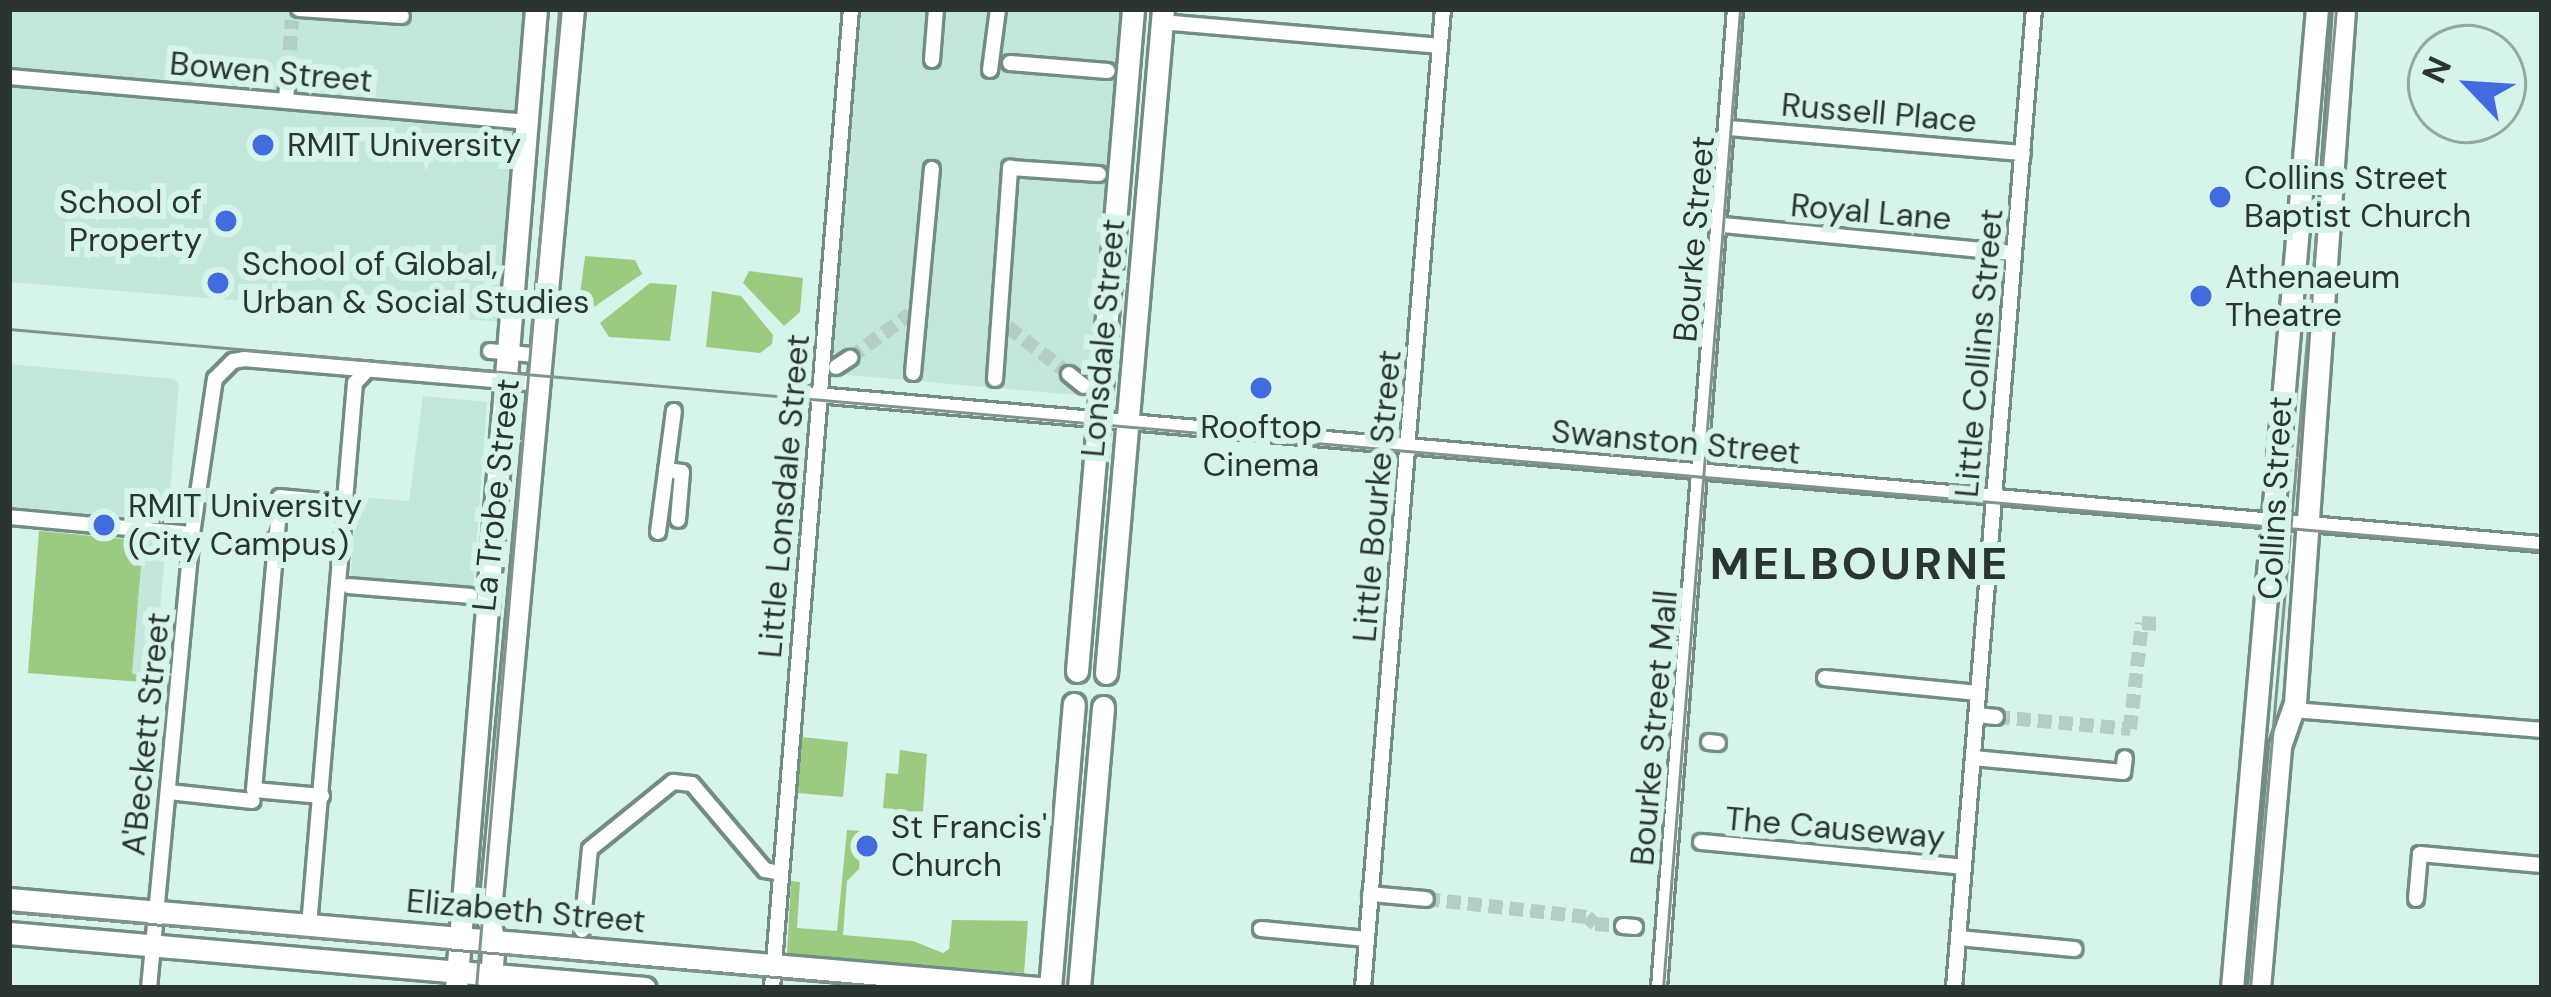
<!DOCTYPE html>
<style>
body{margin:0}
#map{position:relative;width:2551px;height:997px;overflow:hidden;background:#d7f4ea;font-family:"DM Sans",sans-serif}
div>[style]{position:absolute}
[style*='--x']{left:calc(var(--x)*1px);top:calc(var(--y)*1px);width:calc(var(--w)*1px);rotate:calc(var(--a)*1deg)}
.built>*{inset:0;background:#c3e8db}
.green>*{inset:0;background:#9bcb80}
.street-tunnel>*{height:14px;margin-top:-7px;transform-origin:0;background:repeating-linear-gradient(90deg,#b4cec5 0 14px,transparent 0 21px)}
.roads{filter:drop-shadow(3px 0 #738d84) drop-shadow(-3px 0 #738d84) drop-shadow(0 3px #738d84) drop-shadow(0 -3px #738d84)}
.street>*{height:14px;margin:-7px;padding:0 7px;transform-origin:7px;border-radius:7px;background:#fff}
.secondary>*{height:21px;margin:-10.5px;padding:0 10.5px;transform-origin:10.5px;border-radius:10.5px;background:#fff}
.tram>*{height:3px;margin:-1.5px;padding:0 1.5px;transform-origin:1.5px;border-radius:1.5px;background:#80948d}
.dots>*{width:33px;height:33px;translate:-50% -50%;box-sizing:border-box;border:6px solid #d7f4ea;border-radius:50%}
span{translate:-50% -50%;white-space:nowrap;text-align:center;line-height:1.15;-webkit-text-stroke:12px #d7f4ea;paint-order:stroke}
.street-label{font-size:33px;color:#2a3532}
.poi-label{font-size:33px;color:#2a3532}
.left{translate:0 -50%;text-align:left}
.right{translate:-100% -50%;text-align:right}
.district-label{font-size:45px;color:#2a3532;font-weight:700;letter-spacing:3px}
.frame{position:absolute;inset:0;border:12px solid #2a3532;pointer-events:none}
.north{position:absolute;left:2407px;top:24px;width:120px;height:120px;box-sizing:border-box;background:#d7f4ea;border:3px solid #92a8a0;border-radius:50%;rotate:295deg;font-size:33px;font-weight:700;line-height:48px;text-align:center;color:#2a3532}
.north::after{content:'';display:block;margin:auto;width:42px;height:54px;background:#426cde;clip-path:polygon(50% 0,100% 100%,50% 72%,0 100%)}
</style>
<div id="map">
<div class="built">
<div style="clip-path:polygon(9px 9px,527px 9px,503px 322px,9px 282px)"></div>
<div style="clip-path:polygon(857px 9px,1123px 9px,1088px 396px,825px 373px)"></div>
<div style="clip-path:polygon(9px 364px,174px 379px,179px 384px,154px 683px,28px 673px,41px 510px,9px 506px)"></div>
<div style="clip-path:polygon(423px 396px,487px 402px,473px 592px,350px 581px,357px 497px,409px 501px)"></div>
</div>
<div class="green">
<div style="clip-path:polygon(585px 256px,635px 260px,642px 274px,591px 309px,580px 295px)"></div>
<div style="clip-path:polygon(749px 271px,803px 278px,800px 312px,784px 326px,743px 283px)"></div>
<div style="clip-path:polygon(650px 283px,677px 285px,670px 341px,609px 337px,600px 323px)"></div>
<div style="clip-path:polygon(712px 291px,741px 296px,773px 335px,772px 344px,760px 353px,706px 347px)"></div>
<div style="clip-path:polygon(39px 531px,143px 541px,132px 673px,154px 683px,28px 673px)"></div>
<div style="clip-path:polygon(802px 737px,848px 742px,843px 797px,797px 793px)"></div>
<div style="clip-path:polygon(900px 750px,927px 754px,921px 841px,891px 840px,895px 809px,883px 808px,886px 773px,898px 774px)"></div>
<div style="clip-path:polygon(847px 830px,862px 831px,859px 869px,847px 881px,843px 935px,913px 941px,943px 953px,949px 949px,952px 920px,1028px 921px,1024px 973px,787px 954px,791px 881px,800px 882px,797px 928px,837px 931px)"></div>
</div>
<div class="street-tunnel">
<div style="--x:288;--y:71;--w:51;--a:-85.5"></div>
<div style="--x:1008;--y:327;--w:77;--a:37.6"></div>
<div style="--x:850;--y:358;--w:74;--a:-36.3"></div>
<div style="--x:1996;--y:717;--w:135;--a:5.1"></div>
<div style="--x:2130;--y:729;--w:107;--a:-83.5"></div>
<div style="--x:2142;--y:623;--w:17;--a:3"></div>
<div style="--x:1426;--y:899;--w:162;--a:6.4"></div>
<div style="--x:1587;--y:917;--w:11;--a:41"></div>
<div style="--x:1595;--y:924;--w:28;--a:4"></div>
</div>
<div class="roads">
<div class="street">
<div style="--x:299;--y:9;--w:103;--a:3.9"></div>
<div style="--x:1162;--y:22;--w:279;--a:4.9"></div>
<div style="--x:932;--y:60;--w:51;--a:-85.5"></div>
<div style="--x:1010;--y:63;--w:98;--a:4.7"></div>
<div style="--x:990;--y:70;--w:62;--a:-82.5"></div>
<div style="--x:9;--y:77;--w:520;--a:4.96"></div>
<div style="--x:286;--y:101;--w:30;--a:-86"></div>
<div style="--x:1730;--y:128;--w:294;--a:4.9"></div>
<div style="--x:1722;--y:225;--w:293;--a:5.5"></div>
<div style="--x:490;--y:351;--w:54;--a:5.3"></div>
<div style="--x:836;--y:367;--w:17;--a:-33"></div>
<div style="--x:913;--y:373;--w:205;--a:-84.7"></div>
<div style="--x:1069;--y:374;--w:19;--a:39"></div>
<div style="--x:995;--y:379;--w:212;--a:-85.9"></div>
<div style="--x:1010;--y:168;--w:89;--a:3.9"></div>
<div style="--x:805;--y:394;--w:1743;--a:4.94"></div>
<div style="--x:666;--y:470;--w:16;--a:7"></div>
<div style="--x:682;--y:472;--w:48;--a:94.8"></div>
<div style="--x:9;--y:517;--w:184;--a:5.3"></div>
<div style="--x:658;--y:532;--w:122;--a:-82.5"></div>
<div style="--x:349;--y:586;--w:122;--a:4.7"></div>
<div style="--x:1825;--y:678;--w:154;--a:5.6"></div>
<div style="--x:2294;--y:710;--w:249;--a:4.6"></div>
<div style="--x:1977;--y:715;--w:19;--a:6"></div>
<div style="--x:1709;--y:742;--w:9;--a:6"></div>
<div style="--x:1973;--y:758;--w:151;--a:5.3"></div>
<div style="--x:2123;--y:772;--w:14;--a:-82"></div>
<div style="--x:169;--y:792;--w:84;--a:6.1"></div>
<div style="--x:322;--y:796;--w:68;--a:-175"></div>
<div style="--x:254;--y:790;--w:294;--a:-84.9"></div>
<div style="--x:280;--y:497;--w:66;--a:5.2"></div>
<div style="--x:1701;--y:842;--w:264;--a:5.4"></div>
<div style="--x:1370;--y:894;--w:56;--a:5.1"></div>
<div style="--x:2416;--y:899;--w:45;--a:-84.9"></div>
<div style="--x:2420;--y:854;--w:122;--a:5.2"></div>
<div style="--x:309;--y:926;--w:545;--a:-85.16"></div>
<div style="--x:355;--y:383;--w:19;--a:-47"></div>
<div style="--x:1623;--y:926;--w:12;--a:5"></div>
<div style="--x:1261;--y:929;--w:106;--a:5.4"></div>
<div style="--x:582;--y:930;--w:81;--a:-84.4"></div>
<div style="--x:590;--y:849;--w:107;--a:-38.9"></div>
<div style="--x:673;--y:782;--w:19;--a:6"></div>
<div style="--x:692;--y:784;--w:113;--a:49.7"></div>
<div style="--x:765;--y:870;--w:16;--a:11"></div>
<div style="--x:1958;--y:938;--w:117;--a:5.4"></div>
<div style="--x:149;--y:988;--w:456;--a:-84.6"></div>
<div style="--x:192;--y:534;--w:157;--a:-81.6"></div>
<div style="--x:215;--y:379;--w:25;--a:-45"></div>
<div style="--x:233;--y:361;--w:11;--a:-10"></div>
<div style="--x:244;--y:359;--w:297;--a:4.8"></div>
<div style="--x:772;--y:988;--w:982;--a:-85.39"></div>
<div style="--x:1363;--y:988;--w:982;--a:-85.33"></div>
<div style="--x:1659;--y:988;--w:982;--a:-85.56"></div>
<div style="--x:1954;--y:988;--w:982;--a:-85.33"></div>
</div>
<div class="secondary">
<div style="--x:1077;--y:671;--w:664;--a:-85.16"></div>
<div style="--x:1106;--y:673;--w:666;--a:-85.09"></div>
<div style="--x:9;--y:899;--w:1033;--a:4.94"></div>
<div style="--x:9;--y:933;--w:638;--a:4.94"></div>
<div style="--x:456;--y:988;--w:982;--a:-85.33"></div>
<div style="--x:490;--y:988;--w:47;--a:-85.1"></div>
<div style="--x:494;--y:941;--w:21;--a:-104"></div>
<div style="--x:489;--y:921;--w:916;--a:-84.74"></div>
<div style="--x:1050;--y:988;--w:285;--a:-85.2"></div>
<div style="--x:1079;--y:988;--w:282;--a:-85.1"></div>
<div style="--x:2232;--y:988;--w:983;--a:-85.04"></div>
<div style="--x:2259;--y:988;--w:243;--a:-85"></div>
<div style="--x:2280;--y:746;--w:46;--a:-70.8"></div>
<div style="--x:2295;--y:703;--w:696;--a:-85.96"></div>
</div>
</div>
<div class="tram">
<div style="--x:9;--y:329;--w:2543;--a:4.99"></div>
<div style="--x:9;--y:912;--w:898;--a:4.85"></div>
<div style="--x:476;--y:988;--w:983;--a:-85.15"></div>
<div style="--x:1663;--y:988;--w:982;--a:-85.5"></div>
<div style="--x:2250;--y:988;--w:983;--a:-84.98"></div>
</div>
<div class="dots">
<div style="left:263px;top:145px;background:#426cde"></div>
<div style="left:2220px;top:197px;background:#426cde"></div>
<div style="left:226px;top:221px;background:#426cde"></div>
<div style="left:218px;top:283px;background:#426cde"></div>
<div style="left:2201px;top:296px;background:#426cde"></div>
<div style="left:1261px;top:388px;background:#426cde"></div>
<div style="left:104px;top:525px;background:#426cde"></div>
<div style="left:867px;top:846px;background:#426cde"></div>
</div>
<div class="street-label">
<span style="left:271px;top:72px;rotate:5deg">Bowen Street</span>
<span style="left:1879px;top:113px;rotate:5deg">Russell Place</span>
<span style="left:1871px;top:212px;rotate:5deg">Royal Lane</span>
<span style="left:1694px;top:239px;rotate:-85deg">Bourke Street</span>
<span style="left:1103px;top:338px;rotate:-85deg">Lonsdale Street</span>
<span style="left:1979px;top:353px;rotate:-85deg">Little Collins Street</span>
<span style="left:1676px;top:442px;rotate:5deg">Swanston Street</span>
<span style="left:496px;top:495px;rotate:-84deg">La Trobe Street</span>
<span style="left:784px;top:496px;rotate:-85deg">Little Lonsdale Street</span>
<span style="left:1377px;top:496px;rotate:-85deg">Little Bourke Street</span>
<span style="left:2275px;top:498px;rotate:-87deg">Collins Street</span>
<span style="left:1654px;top:728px;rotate:-85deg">Bourke Street Mall</span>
<span style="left:146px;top:734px;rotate:-84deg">A'Beckett Street</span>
<span style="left:1835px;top:828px;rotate:5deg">The Causeway</span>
<span style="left:526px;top:911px;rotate:5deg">Elizabeth Street</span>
</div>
<div class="poi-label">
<span class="left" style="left:287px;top:145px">RMIT University</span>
<span class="left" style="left:2244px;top:197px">Collins Street<br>Baptist Church</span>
<span class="right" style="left:202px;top:221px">School of<br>Property</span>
<span class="left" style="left:242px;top:283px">School of Global,<br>Urban &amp; Social Studies</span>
<span class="left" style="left:2225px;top:296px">Athenaeum<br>Theatre</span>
<span style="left:1261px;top:446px">Rooftop<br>Cinema</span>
<span class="left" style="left:128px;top:525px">RMIT University<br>(City Campus)</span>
<span class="left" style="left:891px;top:846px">St Francis'<br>Church</span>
</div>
<div class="district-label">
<span style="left:1860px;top:564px">MELBOURNE</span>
</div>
<div class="frame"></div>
<div class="north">N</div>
</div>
